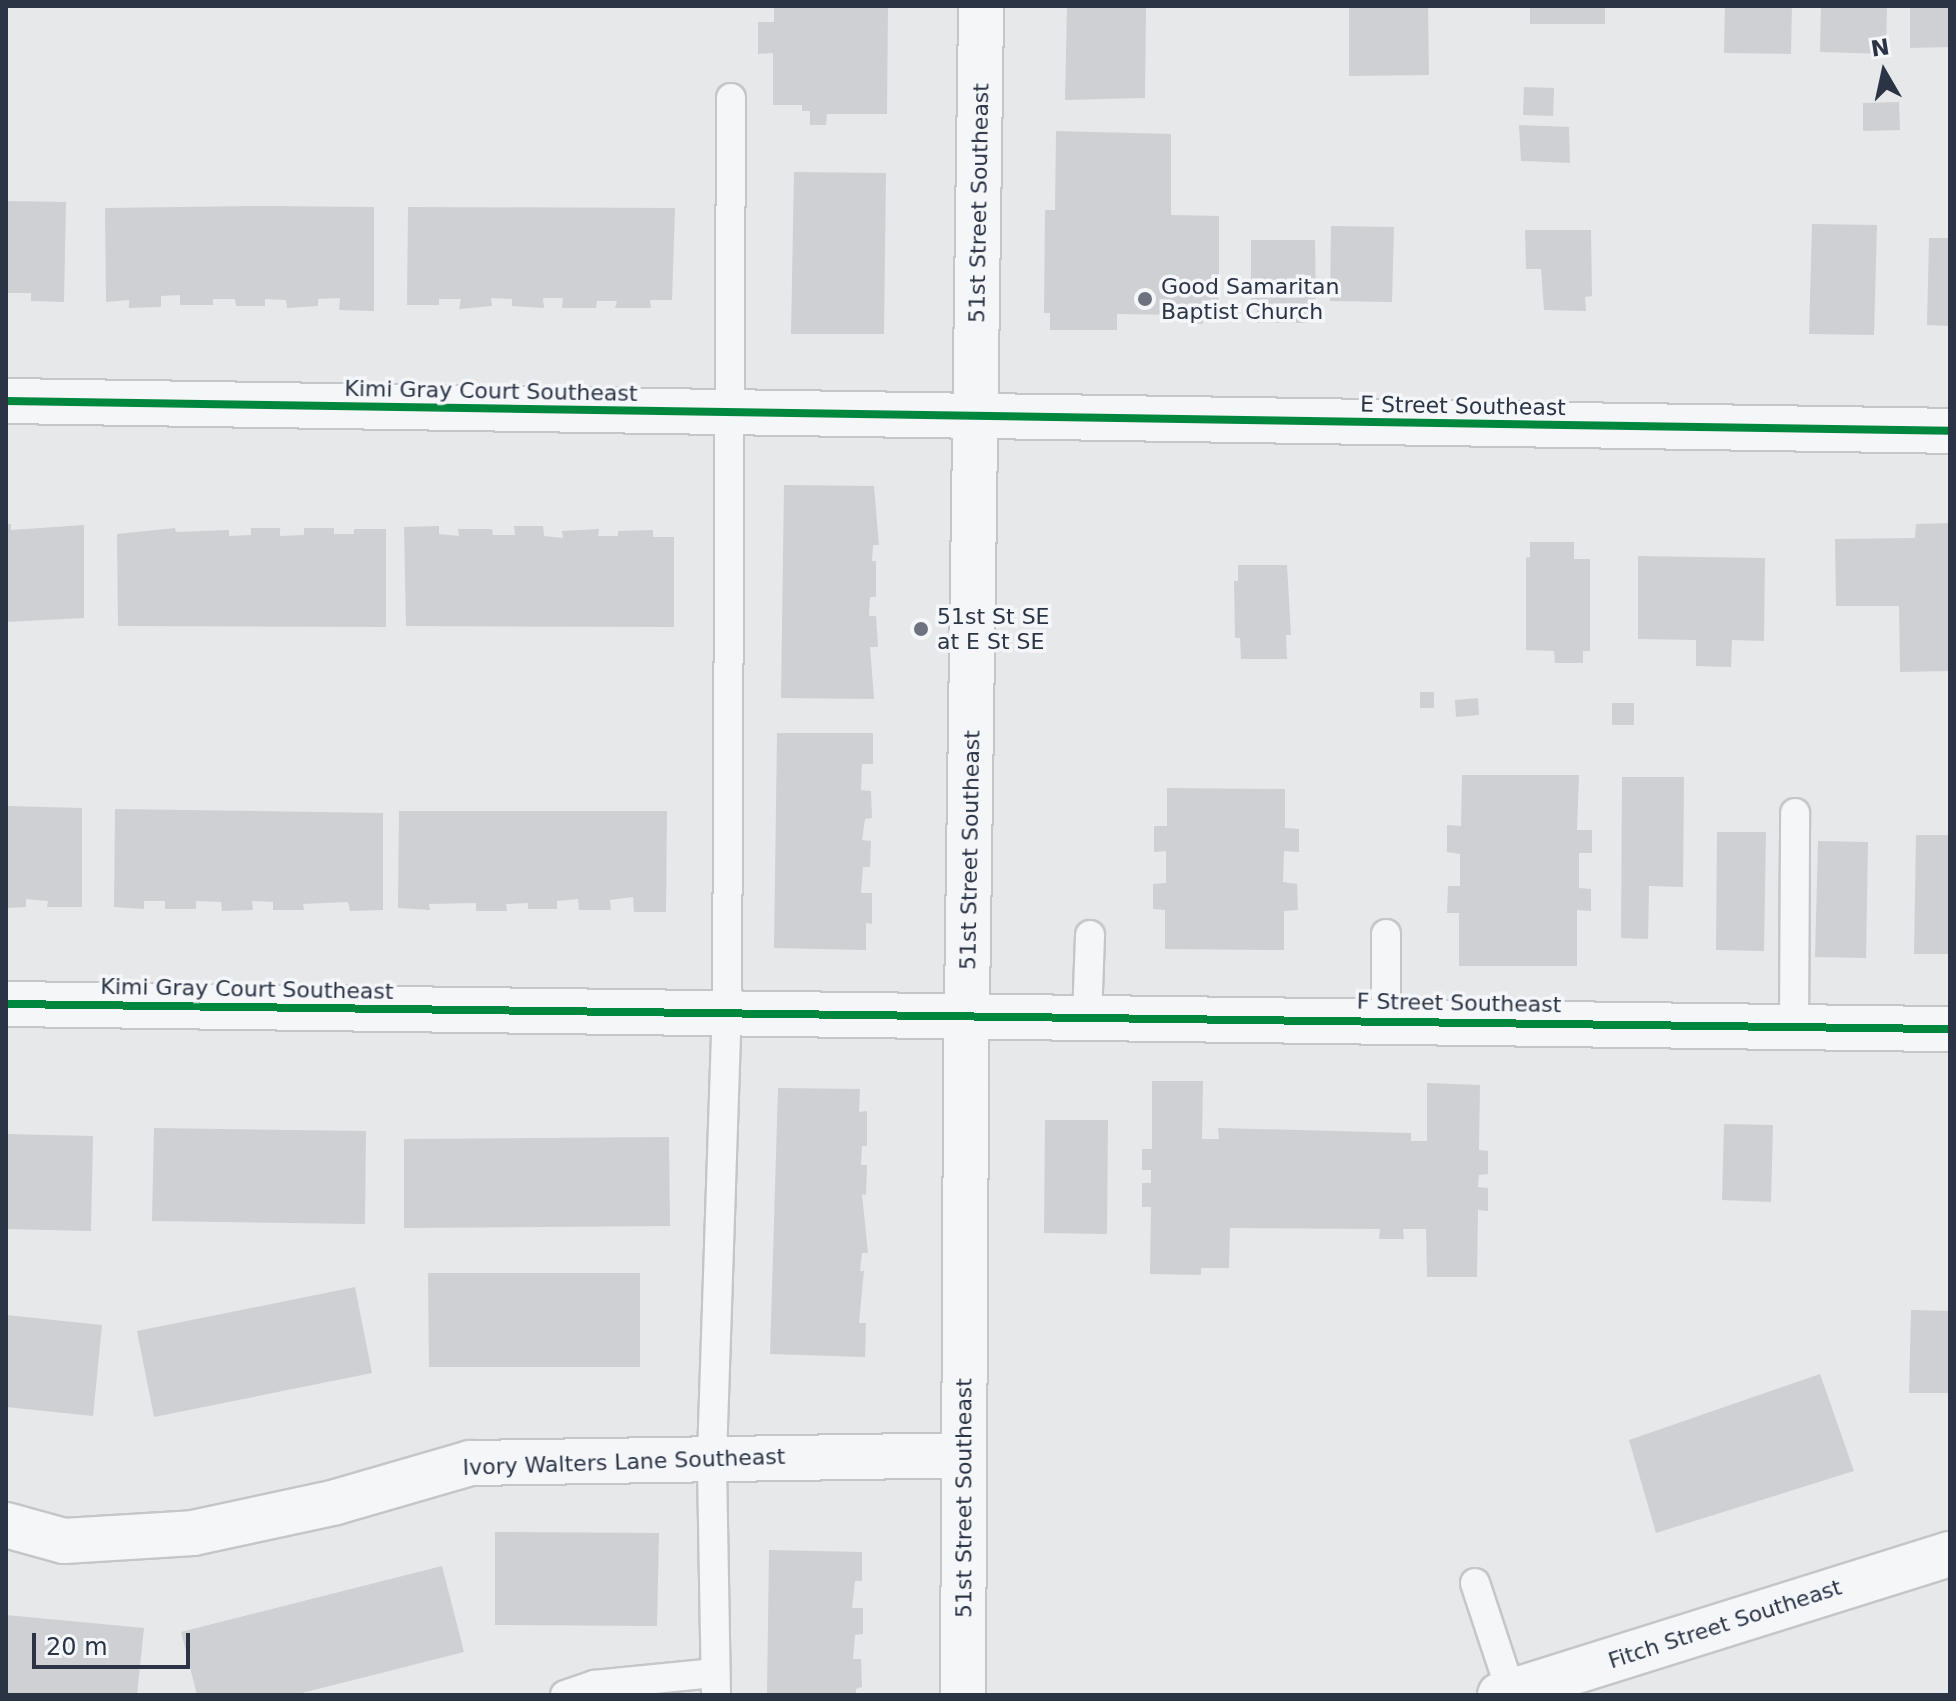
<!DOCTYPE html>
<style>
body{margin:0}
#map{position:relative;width:1956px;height:1701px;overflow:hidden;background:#e6e8ea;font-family:"DejaVu Sans",sans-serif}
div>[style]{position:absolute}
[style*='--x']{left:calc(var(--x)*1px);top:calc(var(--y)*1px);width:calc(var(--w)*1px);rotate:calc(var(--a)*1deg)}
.building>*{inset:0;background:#ced0d3}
.roads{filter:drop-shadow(2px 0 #c4c6c8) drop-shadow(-2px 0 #c4c6c8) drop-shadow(0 2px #c4c6c8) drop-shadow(0 -2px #c4c6c8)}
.service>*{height:28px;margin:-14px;padding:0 14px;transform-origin:14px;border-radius:14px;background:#f5f6f7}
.minor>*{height:44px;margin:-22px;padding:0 22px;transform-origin:22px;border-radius:22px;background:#f5f6f7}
.tertiary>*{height:44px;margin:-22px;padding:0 22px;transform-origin:22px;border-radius:22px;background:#f5f6f7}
.cycleway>*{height:8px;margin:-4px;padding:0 4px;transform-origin:4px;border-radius:4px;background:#00873e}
.dots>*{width:22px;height:22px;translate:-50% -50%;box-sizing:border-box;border:4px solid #f4f6f9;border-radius:50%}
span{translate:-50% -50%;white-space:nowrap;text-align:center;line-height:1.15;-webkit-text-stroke:7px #f4f6f9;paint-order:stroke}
.street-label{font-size:22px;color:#2b3445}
.poi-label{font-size:22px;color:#2b3445}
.left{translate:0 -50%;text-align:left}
.frame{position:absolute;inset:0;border:8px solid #2b3445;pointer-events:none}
.north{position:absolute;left:1844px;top:32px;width:80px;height:80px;-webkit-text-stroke:6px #f4f6f9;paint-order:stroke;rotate:351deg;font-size:22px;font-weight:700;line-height:32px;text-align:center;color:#2b3445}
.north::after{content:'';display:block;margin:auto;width:28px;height:36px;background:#2b3445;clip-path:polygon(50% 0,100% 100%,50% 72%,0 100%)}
.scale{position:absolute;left:32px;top:1633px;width:158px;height:36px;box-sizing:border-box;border:4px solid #2b3445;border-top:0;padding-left:10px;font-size:24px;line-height:28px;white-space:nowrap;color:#2b3445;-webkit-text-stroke:6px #f4f6f9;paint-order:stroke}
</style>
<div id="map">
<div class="building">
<div style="clip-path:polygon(774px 6px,888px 6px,887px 114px,827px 114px,826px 125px,810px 125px,810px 111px,802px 111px,802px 105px,773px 105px,773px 53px,758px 54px,758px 22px,774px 22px)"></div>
<div style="clip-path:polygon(1067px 6px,1146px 6px,1145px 98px,1065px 100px)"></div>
<div style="clip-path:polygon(1349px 6px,1428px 6px,1429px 75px,1349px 76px)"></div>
<div style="clip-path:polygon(1530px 6px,1605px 6px,1605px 24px,1530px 24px)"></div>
<div style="clip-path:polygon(1725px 6px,1792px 6px,1791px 54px,1724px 53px)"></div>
<div style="clip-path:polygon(1821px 6px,1887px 6px,1886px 54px,1820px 52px)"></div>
<div style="clip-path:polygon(1910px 6px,1950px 6px,1950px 47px,1910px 48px)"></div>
<div style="clip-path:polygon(1524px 87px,1554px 88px,1553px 116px,1523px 115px)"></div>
<div style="clip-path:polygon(1899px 102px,1900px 130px,1863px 131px,1863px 103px)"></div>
<div style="clip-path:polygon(1519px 125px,1569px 127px,1570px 163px,1521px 161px)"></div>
<div style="clip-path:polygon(1056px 131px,1171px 134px,1171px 215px,1219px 216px,1219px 314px,1203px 315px,1203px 324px,1188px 323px,1188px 315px,1117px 314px,1117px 330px,1050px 330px,1050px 313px,1044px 313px,1045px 210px,1055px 210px)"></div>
<div style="clip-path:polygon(794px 172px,886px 173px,884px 334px,791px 334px)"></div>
<div style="clip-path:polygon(6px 201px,66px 202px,64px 302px,31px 301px,31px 293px,6px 293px)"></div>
<div style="clip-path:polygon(264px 206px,374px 207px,374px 311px,339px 310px,340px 298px,318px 299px,318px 306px,287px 308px,286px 300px,265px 299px,265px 306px,236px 306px,235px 299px,213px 299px,213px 305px,180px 305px,180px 295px,161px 296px,161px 307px,129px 308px,129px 300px,106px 302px,105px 208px)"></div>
<div style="clip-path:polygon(408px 207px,675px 208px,672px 300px,650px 300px,651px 308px,615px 308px,617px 301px,597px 301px,596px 308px,562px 308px,563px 298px,543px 298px,544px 308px,512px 306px,512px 299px,491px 298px,492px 306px,459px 309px,461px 299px,439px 299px,439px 305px,407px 305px)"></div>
<div style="clip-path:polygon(1812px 224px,1877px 225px,1874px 335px,1809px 334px)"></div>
<div style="clip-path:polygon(1331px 226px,1394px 227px,1392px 302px,1330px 301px)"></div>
<div style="clip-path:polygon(1525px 230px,1591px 230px,1592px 296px,1585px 297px,1586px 311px,1544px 310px,1541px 269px,1526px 269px)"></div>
<div style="clip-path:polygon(1929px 238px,1950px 238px,1950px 326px,1927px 325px)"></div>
<div style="clip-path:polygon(1251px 240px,1315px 240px,1316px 308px,1308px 308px,1308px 323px,1257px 323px,1257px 308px,1251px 308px)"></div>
<div style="clip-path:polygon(784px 485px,874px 486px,879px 545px,873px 545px,872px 561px,876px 561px,876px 597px,870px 597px,869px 616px,876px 616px,878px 647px,870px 647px,874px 699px,781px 698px)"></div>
<div style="clip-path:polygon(1950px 523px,1950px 671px,1900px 672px,1899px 606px,1836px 606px,1835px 539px,1915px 538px,1916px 524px)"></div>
<div style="clip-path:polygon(6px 524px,11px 524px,11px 530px,84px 525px,84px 618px,6px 622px)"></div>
<div style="clip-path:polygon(439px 526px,439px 534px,459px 536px,458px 529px,492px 529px,493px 535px,515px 535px,514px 526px,543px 526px,544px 536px,563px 538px,562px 531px,599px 529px,598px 536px,618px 536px,618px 531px,653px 530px,653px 537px,674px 537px,674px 627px,406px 626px,404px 527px)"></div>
<div style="clip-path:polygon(175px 528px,176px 532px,229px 530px,229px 536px,251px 535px,251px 528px,280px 528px,280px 536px,304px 535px,304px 528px,334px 528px,334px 534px,354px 534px,354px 529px,386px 529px,386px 627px,118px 626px,117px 534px)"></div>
<div style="clip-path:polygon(1530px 542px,1574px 542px,1574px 559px,1590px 559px,1590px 651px,1583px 651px,1583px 663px,1555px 663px,1554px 651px,1526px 650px,1526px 558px,1530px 557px)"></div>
<div style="clip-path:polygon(1638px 556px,1765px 558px,1764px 641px,1732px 640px,1731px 667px,1696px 666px,1696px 640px,1638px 639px)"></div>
<div style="clip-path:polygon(1238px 565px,1287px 565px,1291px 635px,1286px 635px,1287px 659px,1241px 659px,1240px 638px,1235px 638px,1234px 581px,1238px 581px)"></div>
<div style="clip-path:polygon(1420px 692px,1434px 692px,1434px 708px,1420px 708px)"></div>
<div style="clip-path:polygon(1478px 698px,1479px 715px,1456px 717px,1455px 700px)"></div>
<div style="clip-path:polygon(1612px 703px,1634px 703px,1634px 725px,1612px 725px)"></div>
<div style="clip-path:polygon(777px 733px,873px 733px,873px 764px,862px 764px,861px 790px,871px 791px,872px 818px,865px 819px,862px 840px,871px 841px,870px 867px,863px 867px,861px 893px,872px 893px,872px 924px,866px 923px,866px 950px,774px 948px)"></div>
<div style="clip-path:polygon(1462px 775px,1579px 775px,1577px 830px,1592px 830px,1592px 853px,1579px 853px,1579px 888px,1591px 889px,1591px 911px,1577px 910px,1577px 966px,1459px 966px,1459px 913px,1447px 913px,1448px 886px,1460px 886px,1460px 854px,1447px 852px,1447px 825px,1461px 826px)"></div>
<div style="clip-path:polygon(1622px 777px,1684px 777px,1683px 887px,1649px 886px,1648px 939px,1621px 938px)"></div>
<div style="clip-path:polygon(1167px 788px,1285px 789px,1285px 828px,1299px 829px,1299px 852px,1284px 851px,1283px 882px,1297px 884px,1298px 910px,1284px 911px,1284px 950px,1165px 949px,1165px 910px,1153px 909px,1153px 884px,1166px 883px,1166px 851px,1154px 852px,1154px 826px,1167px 826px)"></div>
<div style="clip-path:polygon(6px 806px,82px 808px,82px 907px,47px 907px,48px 901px,26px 899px,26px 907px,6px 908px)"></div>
<div style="clip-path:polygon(115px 809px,383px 813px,383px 910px,350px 911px,348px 902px,303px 904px,304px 910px,273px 910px,273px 902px,252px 901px,253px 910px,222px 911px,221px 902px,196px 901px,196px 909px,165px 909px,165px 901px,144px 901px,144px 909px,114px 907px)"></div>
<div style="clip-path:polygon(399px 811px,667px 811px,666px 912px,634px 912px,633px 897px,610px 900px,611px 910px,579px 910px,578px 899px,557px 901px,557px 909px,528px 909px,528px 903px,506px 904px,507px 911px,476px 911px,476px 903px,429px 904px,430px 910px,398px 908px)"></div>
<div style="clip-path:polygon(1717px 832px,1766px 832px,1764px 951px,1716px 950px)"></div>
<div style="clip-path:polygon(1916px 835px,1950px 835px,1950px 954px,1914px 954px)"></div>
<div style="clip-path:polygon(1818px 841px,1868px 842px,1866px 958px,1815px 957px)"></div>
<div style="clip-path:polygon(1152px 1081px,1203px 1081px,1202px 1139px,1219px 1139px,1218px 1128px,1411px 1133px,1411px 1141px,1427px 1141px,1427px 1083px,1480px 1085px,1479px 1150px,1488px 1151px,1488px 1174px,1479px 1175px,1478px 1187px,1488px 1188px,1488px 1211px,1478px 1210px,1477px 1277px,1427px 1277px,1426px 1229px,1403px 1229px,1404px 1239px,1379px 1239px,1380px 1229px,1230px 1228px,1229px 1268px,1201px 1268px,1201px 1275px,1150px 1274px,1151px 1207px,1142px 1207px,1142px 1183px,1151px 1183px,1151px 1170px,1142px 1170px,1142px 1149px,1152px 1149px)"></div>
<div style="clip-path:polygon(778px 1088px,860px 1089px,859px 1112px,867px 1111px,867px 1146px,862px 1146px,861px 1165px,867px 1165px,866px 1195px,862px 1194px,868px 1253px,862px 1253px,860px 1271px,864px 1271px,859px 1323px,866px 1323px,865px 1357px,770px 1354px)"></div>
<div style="clip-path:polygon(1045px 1120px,1108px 1120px,1107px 1234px,1044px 1233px)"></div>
<div style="clip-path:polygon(1724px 1124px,1773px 1125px,1771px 1202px,1722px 1200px)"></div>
<div style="clip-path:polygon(154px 1128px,366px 1131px,365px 1224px,152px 1221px)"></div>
<div style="clip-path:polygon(6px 1134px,93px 1136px,91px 1231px,6px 1229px)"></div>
<div style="clip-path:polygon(669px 1137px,670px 1226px,404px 1228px,404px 1139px)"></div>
<div style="clip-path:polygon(428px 1273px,640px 1273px,640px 1367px,429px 1367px)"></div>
<div style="clip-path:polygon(355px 1287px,372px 1373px,154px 1417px,137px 1331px)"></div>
<div style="clip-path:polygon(1911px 1310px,1950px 1311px,1950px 1393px,1909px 1393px)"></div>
<div style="clip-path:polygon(6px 1315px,102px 1325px,93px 1416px,6px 1407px)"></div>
<div style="clip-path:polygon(1820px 1374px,1854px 1471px,1656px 1533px,1629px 1440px)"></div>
<div style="clip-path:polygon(495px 1532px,659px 1533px,657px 1626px,495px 1625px)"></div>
<div style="clip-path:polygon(769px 1550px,862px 1552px,862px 1581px,855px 1581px,852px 1608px,863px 1608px,863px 1634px,855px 1635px,853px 1659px,861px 1659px,862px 1687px,856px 1689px,856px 1695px,767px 1695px)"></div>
<div style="clip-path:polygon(442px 1566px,464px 1652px,294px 1695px,197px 1695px,181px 1632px)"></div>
<div style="clip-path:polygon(6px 1615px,144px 1628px,137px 1695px,6px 1695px)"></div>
</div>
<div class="roads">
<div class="service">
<div style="--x:1386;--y:934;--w:86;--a:90"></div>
<div style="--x:1087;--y:1018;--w:83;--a:-87.9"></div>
<div style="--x:1794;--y:1027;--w:214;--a:-89.7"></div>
<div style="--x:1475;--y:1583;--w:115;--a:71.7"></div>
<div style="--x:565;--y:1695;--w:31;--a:-19"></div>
<div style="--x:594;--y:1685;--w:122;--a:-5.7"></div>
<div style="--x:716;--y:1695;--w:238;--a:-91"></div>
<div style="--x:712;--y:1457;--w:445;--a:-88.1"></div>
<div style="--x:727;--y:1012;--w:914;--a:-89.75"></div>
</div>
<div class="minor">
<div style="--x:6;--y:401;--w:1944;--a:0.88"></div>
<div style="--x:6;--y:1004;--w:1944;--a:0.74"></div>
<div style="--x:6;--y:1525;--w:60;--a:15.4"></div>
<div style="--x:64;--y:1541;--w:129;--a:-3.5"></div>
<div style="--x:193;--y:1533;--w:146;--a:-12.2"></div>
<div style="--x:336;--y:1502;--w:140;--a:-16.2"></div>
<div style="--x:470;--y:1463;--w:494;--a:-0.9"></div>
<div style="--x:963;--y:1695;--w:622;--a:-89.72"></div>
<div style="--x:966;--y:1073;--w:1067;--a:-89.19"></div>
</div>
<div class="tertiary">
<div style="--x:1500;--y:1695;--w:472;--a:-17.4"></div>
</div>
</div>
<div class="cycleway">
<div style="--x:6;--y:401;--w:1944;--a:0.88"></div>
<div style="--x:6;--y:1004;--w:1944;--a:0.74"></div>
</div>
<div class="dots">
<div style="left:1145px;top:299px;background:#6c737f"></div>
<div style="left:921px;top:629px;background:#6c737f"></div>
</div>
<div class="street-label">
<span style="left:979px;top:203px;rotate:-89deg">51st Street Southeast</span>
<span style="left:491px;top:391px;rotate:1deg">Kimi Gray Court Southeast</span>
<span style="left:1463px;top:406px;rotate:1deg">E Street Southeast</span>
<span style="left:970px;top:850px;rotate:-89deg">51st Street Southeast</span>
<span style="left:247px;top:989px;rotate:1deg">Kimi Gray Court Southeast</span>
<span style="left:1459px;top:1003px;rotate:1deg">F Street Southeast</span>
<span style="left:624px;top:1462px;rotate:-2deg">Ivory Walters Lane Southeast</span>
<span style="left:964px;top:1498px;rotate:-90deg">51st Street Southeast</span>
<span style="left:1725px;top:1624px;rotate:-18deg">Fitch Street Southeast</span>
</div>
<div class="poi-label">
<span class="left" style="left:1161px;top:299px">Good Samaritan<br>Baptist Church</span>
<span class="left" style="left:937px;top:629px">51st St SE<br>at E St SE</span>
</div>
<div class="frame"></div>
<div class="north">N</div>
<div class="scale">20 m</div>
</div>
